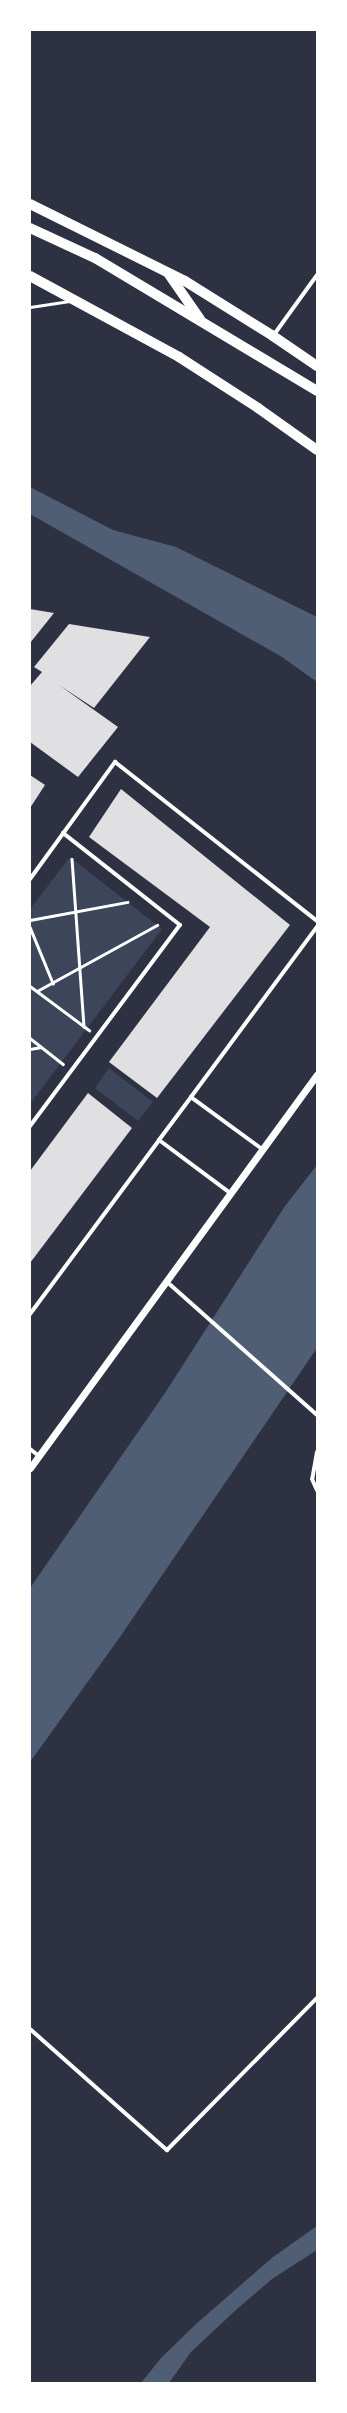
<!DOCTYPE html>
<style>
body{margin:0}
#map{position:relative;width:347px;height:2413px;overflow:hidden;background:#2d3142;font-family:"Public Sans",sans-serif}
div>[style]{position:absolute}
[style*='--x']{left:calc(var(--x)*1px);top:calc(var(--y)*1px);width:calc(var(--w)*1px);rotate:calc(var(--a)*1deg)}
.green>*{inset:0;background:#3c4559}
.water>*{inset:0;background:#4f5d75}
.building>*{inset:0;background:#e0e0e3}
.path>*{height:2.5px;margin:-1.25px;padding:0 1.25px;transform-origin:1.25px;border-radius:1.25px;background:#fff}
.service>*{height:3px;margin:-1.5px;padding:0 1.5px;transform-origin:1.5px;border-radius:1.5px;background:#fff}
.minor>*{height:4px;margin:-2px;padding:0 2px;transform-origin:2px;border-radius:2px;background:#fff}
.tertiary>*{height:7px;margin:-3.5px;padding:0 3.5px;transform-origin:3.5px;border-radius:3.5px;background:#fff}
.primary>*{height:10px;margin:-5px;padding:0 5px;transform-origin:5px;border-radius:5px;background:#fff}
span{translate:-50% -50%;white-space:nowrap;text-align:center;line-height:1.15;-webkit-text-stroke:3px #fff;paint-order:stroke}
.frame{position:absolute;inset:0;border:31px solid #fff;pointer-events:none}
</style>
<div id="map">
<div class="green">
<div style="clip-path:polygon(70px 857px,162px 929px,30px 1104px,30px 909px)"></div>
<div style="clip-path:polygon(109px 1068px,153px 1102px,138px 1121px,95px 1088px)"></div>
</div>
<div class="water">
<div style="clip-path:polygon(30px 487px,113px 530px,176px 547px,317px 617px,317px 682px,282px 657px,30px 514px)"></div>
<div style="clip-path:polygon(317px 1165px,317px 1348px,120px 1637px,30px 1762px,30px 1588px,165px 1393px,285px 1206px)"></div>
<div style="clip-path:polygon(317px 2226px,317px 2250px,272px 2279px,237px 2309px,191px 2352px,169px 2383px,141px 2383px,161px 2358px,196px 2324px,273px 2257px)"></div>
</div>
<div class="building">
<div style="clip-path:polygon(30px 609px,54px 613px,30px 643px)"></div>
<div style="clip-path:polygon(69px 624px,150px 637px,94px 708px,59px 685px,118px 727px,78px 777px,30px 742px,30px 686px,42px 672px,34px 667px)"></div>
<div style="clip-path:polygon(30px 775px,45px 785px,30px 808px)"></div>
<div style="clip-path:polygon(121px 789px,290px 925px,157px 1098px,109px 1062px,210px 927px,89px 837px)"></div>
<div style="clip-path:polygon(88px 1093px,132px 1128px,30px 1263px,30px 1171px)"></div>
</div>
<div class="path">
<div style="--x:72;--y:859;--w:168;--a:85.9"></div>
<div style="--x:30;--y:920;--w:99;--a:-10.5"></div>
<div style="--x:30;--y:927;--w:61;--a:67.7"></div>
<div style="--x:30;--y:986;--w:74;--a:36.7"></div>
<div style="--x:37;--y:991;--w:137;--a:-28.8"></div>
<div style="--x:30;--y:1038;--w:42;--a:38.2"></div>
<div style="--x:30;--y:1049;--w:11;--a:-10"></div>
</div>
<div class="service">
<div style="--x:30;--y:307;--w:40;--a:-8.5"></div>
</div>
<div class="minor">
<div style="--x:273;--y:336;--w:75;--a:-54.2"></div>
<div style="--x:30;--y:879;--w:145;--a:-54"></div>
<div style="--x:115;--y:762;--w:257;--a:38.2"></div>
<div style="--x:30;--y:1126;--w:251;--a:-53.3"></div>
<div style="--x:180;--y:925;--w:149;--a:-141.8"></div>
<div style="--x:159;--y:1140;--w:54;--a:-53.3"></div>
<div style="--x:262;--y:1149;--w:88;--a:-143.8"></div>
<div style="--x:191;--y:1097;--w:212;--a:-53.5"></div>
<div style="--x:166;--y:1281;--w:202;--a:41.6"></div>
<div style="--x:30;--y:1314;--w:217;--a:-53.4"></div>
<div style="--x:159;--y:1140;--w:89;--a:36.7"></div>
<div style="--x:30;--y:1449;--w:11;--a:38"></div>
<div style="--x:317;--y:1452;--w:27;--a:100"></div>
<div style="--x:312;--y:1479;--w:12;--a:66"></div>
<div style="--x:30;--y:2029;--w:183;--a:41.5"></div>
<div style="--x:167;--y:2150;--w:214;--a:-45.4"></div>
</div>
<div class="tertiary">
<div style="--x:30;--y:1468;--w:487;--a:-53.9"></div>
</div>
<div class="primary">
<div style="--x:30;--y:204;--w:173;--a:26.4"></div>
<div style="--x:185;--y:281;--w:104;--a:32"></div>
<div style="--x:273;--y:336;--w:53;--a:34.3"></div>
<div style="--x:30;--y:228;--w:72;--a:24.8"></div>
<div style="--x:95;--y:258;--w:259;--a:30.9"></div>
<div style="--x:168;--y:273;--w:56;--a:55.2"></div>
<div style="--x:30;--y:276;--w:170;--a:28.5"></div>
<div style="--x:179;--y:357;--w:94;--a:32.8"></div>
<div style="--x:258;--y:408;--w:72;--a:35.4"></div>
</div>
<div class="frame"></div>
</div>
